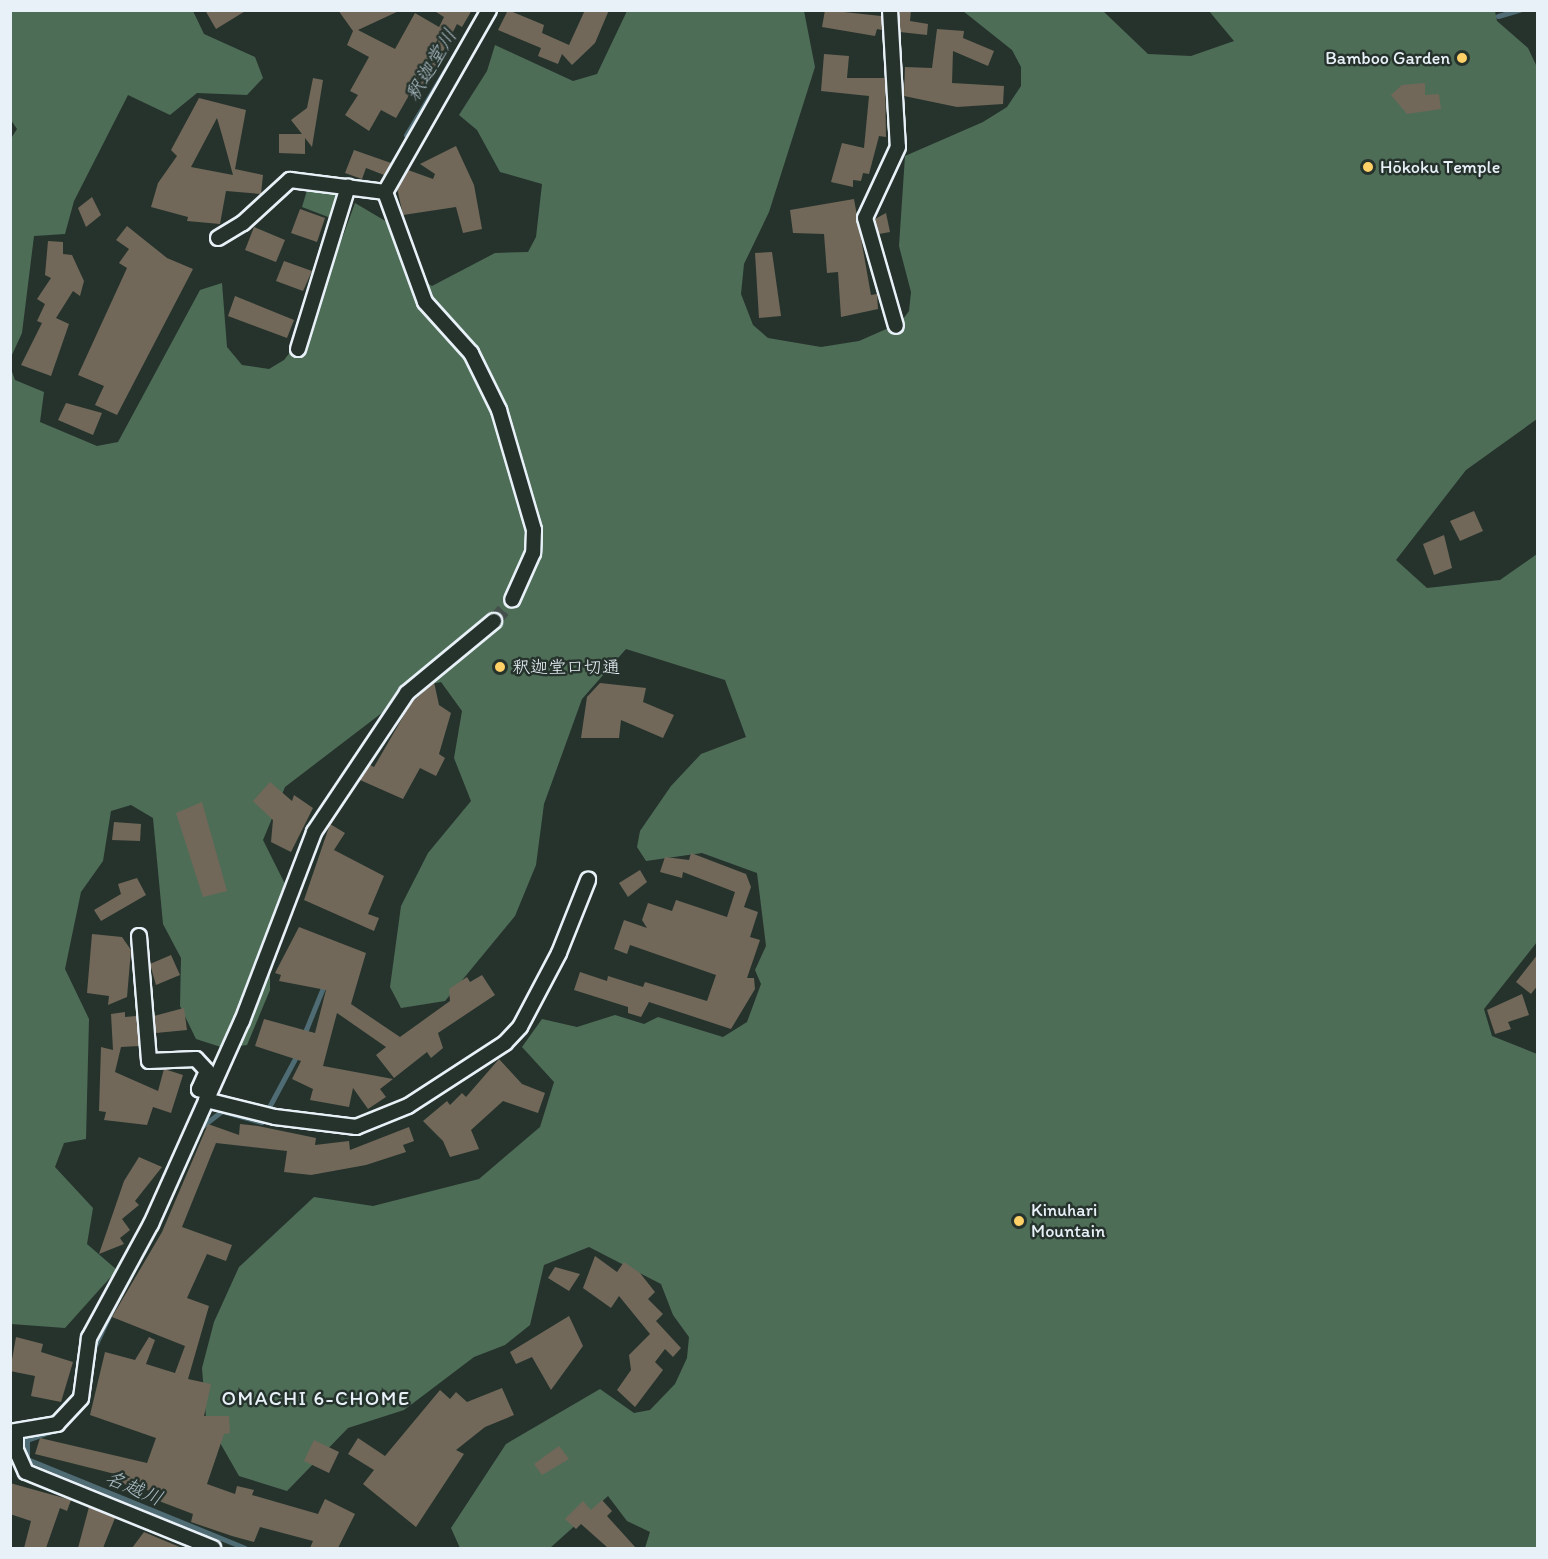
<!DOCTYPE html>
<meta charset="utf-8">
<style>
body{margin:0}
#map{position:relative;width:1548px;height:1559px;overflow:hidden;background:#26332d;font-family:Itim,"Klee One",sans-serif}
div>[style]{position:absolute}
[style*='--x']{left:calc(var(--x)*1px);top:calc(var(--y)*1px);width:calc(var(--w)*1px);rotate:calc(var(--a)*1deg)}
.green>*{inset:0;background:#4e6d57}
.stream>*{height:5px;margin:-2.5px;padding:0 2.5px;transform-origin:2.5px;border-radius:2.5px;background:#4f6c75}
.building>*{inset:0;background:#716859}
.street-tunnel>*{height:14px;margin-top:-7px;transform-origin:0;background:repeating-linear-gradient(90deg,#43504b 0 14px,transparent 0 21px)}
.roads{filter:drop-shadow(2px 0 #e8f1f8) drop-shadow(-2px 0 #e8f1f8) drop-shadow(0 2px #e8f1f8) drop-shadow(0 -2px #e8f1f8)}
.street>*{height:14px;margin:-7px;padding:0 7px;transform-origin:7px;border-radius:7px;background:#26332d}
.dots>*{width:16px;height:16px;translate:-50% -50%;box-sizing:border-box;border:3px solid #26332d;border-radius:50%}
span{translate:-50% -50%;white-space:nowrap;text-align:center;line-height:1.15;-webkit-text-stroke:5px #26332d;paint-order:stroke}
.poi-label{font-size:18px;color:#e8f1f8}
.right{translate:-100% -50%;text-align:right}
.left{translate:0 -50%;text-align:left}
.water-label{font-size:20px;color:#abbcc4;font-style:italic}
.neighbourhood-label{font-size:20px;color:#e8f1f8;letter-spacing:1.5px}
.frame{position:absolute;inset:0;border:12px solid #e8f1f8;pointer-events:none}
</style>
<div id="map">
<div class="green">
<div style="clip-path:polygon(11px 10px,193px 11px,204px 34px,255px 57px,263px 78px,247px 95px,197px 93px,170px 115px,128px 95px,74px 201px,65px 234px,34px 236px,22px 333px,11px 357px,10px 140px,17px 129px,11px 120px)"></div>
<div style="clip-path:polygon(627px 11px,804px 11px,815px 67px,769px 212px,744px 264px,741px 294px,753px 325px,768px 338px,821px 347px,859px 341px,900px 323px,909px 311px,911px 292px,899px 246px,905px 156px,983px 122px,1007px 107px,1021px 86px,1021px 67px,1012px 50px,963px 11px,1103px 11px,1148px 54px,1191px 56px,1234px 41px,1209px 11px,1495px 11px,1497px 21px,1528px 48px,1537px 67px,1537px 419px,1466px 470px,1396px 560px,1427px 588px,1500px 580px,1537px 554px,1537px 942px,1484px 1009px,1492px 1036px,1537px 1054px,1537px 1548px,645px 1548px,650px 1532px,627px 1521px,608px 1496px,550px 1548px,460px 1548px,451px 1528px,506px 1444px,600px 1389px,634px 1413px,650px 1410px,675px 1384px,687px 1358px,689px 1337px,673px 1315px,661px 1284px,589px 1247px,544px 1265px,530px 1325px,505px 1345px,474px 1357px,404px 1410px,348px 1428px,287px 1491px,239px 1476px,206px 1418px,202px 1368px,214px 1322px,239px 1267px,314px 1197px,373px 1206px,479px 1179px,540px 1127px,554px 1082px,522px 1047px,542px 1019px,577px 1027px,615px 1015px,644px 1024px,658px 1017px,723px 1037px,747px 1022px,761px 984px,755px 970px,766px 946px,757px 873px,702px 853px,646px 861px,637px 847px,640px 831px,671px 786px,701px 754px,746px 737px,725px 680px,626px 649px,582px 699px,544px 804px,536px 865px,515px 916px,445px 1001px,401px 1008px,390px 987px,401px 906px,428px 853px,471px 801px,454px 758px,462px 711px,441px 682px,403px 690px,387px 709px,285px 787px,263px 840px,287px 888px,270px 935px,270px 990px,247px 1045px,224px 1048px,196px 1039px,180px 1006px,181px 958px,163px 924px,153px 818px,131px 805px,111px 811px,103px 861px,81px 892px,65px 969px,89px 1019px,86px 1139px,64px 1143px,55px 1167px,93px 1208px,87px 1244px,117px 1270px,65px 1328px,11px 1324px,10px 366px,15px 380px,44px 392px,40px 422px,97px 446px,118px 442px,200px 290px,222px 283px,227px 347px,242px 365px,269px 369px,284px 360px,310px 327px,355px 203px,387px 222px,408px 258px,407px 272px,432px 286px,495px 253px,528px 252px,536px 237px,542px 184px,500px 172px,477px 130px,459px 115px,487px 71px,495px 45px,573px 81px,597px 74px)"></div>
<div style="clip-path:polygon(308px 187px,341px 193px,336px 220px,302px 207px)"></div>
</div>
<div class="stream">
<div style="--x:1498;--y:16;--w:22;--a:-16"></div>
<div style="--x:406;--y:135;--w:118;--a:-58.9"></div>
<div style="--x:303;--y:1037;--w:56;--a:-68"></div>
<div style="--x:200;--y:1128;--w:28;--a:-38"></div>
<div style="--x:222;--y:1111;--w:41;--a:15.8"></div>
<div style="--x:261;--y:1122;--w:76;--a:-61.8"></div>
<div style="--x:165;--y:1208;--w:27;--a:-66"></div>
<div style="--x:67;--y:1422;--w:30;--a:-48"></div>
<div style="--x:87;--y:1400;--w:52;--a:-82.3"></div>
<div style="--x:94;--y:1348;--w:50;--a:-65"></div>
<div style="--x:10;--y:1458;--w:17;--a:3"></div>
<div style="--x:27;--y:1459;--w:235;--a:22.2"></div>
<div style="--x:27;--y:1459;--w:19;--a:-90"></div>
<div style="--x:27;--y:1440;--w:35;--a:-20"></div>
</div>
<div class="building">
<div style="clip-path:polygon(205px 10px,247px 10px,216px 29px)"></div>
<div style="clip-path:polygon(338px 10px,401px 10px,358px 30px,395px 49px,415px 13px,439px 27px,444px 17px,433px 10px,472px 10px,462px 27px,457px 24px,425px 87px,416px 83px,396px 118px,381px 110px,369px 131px,345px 115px,358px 95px,350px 91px,369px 57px,347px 45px,353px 31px)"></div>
<div style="clip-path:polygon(508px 10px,544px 25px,542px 33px,569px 45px,585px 10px,609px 10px,595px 43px,572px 65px,562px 54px,558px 64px,538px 56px,541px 48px,498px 30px)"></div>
<div style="clip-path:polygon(825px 10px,881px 16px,882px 30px,877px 29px,875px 36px,822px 27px)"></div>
<div style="clip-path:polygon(899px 10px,911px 10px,910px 21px,928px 24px,927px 35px,900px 32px)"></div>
<div style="clip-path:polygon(937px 29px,964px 31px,963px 38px,994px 51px,988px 66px,953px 51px,952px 83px,1004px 86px,1003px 104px,957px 107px,904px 96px,905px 67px,932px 68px)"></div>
<div style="clip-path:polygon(824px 54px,849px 56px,847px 78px,885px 78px,886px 137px,879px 136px,869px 174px,863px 173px,861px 181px,853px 180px,853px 187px,831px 182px,842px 143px,864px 148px,869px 96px,821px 91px)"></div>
<div style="clip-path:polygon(313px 78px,323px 80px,312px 147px,305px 138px,305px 154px,279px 153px,279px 134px,302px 134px,291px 120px,307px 108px)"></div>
<div style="clip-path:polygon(1425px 83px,1425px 95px,1439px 94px,1441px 109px,1407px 114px,1391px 95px,1402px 85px)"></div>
<div style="clip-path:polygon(evenodd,199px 98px,246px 110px,235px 169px,263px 175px,261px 194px,226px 191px,220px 224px,187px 221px,188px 217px,151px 207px,158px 183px,177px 156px,171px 150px,199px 98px,217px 118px,222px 135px,233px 175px,191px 167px,217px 118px)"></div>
<div style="clip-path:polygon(456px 146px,474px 185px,482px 229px,463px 233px,456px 207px,403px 215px,397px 188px,408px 170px,433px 179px,435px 174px,420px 164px)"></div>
<div style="clip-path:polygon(354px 150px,391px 163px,384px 175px,366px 168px,362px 179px,345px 173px)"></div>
<div style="clip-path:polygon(92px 197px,101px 215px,86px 227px,78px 208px)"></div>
<div style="clip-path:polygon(854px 199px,871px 295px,877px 294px,878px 309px,841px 317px,838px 272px,827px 273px,824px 234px,793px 233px,790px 210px)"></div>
<div style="clip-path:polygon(300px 209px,325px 218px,317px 242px,291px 233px)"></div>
<div style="clip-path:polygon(886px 213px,890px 232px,879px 234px,875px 219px)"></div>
<div style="clip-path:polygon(127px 226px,167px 258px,193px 269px,117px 415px,95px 405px,104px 386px,78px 375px,127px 268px,119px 263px,129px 249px,116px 240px)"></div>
<div style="clip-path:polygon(254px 227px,285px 240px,276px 262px,245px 250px)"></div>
<div style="clip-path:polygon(48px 241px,63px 242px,63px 254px,72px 255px,84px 281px,80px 296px,73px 291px,56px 318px,69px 324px,51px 376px,21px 365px,42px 323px,37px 321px,45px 304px,37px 299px,51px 278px,45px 275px)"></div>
<div style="clip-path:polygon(772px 252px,781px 316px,759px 318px,755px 253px)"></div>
<div style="clip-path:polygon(284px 261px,312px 271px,303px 291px,276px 281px)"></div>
<div style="clip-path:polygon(235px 296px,294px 320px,287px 338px,228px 316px)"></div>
<div style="clip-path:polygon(66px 403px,102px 413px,93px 435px,58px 420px)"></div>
<div style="clip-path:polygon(1474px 511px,1483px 531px,1460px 541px,1450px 521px)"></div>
<div style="clip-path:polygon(1444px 535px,1452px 568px,1434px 575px,1423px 544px)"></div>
<div style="clip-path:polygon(434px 682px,439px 705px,451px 713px,439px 754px,445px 758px,436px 776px,420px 768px,403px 799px,360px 780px,370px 765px,374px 767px,411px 703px)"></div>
<div style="clip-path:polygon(600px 683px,646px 688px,643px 702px,674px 715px,663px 738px,621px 720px,619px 738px,581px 738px,587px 697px)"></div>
<div style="clip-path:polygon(270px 782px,292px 801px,294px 795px,313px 808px,291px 852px,271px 842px,273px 820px,253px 801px)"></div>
<div style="clip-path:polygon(202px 802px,227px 891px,203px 897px,176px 813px)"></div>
<div style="clip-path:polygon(114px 822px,141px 824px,140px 841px,112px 840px)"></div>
<div style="clip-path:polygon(330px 824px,345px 833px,334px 850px,384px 876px,368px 914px,379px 918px,374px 931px,304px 900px)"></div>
<div style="clip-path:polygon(691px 853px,746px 874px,751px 887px,744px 907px,758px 912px,750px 937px,760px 940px,747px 978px,754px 978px,755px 989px,731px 1029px,649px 1002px,641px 1017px,628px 1013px,628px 1007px,574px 990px,580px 972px,607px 981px,608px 976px,643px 987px,645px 982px,707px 1001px,716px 975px,630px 945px,627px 954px,614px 949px,624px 920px,647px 928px,642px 920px,648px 903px,672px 911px,676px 900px,727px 917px,735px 892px,683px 872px,682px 878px,660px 872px,665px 857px,689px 860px)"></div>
<div style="clip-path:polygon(640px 870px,647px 882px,628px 897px,619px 883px)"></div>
<div style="clip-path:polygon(137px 878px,146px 895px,101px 921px,94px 910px,121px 894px,118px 884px)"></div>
<div style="clip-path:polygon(299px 927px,366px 953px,351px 1004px,400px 1037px,450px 1001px,449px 989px,467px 977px,470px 982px,482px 975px,495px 995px,438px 1033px,443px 1048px,431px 1058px,427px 1052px,394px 1078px,376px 1055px,386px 1047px,337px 1013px,323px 1066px,393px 1079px,380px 1089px,386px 1097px,368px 1109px,353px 1088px,349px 1107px,310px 1100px,313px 1089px,292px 1079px,301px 1061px,255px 1046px,264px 1019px,315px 1033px,326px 990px,279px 981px,281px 975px,275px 973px)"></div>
<div style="clip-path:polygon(92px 934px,122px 937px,131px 950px,127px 997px,108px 1005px,109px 996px,87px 993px)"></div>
<div style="clip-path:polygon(1538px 954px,1538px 985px,1531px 994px,1516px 982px)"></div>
<div style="clip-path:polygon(171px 955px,180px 975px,156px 985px,150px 964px)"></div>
<div style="clip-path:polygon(1522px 994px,1529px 1015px,1508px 1022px,1511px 1029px,1495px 1034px,1487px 1010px)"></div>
<div style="clip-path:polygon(184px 1008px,187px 1030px,156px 1033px,154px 1016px)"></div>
<div style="clip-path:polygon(125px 1012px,125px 1017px,136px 1016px,139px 1046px,121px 1047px,115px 1072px,158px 1091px,164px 1069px,183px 1075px,171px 1113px,153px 1107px,147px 1125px,104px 1120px,106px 1112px,99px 1111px,101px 1047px,113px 1050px,111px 1014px)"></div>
<div style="clip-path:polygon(499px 1059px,522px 1084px,545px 1093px,538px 1113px,503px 1101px,471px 1130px,479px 1149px,450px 1157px,443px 1141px,423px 1121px,447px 1101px,450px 1105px,462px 1093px,466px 1097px)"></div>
<div style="clip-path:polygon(208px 1124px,239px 1135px,240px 1124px,258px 1126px,316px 1138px,315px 1145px,349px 1141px,350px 1150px,409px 1127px,414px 1141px,403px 1145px,406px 1152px,366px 1165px,311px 1175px,284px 1172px,287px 1151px,216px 1143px,182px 1227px,232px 1245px,226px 1261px,207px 1254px,187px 1298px,209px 1306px,188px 1379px,211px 1384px,204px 1416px,229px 1416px,230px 1433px,224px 1434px,207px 1484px,235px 1494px,237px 1486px,254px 1490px,252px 1495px,318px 1514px,325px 1499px,355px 1514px,338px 1548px,310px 1548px,313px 1541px,260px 1527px,254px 1542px,232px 1536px,191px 1522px,193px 1514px,159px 1501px,162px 1494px,113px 1481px,115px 1474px,35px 1454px,40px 1438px,147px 1463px,156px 1438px,90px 1415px,105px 1352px,135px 1360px,149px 1337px,155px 1340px,146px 1364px,175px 1373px,185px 1346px,112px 1317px,162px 1232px)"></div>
<div style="clip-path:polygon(139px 1157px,162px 1167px,135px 1201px,139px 1205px,122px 1219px,130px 1230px,120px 1238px,124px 1244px,99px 1254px,124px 1181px)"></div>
<div style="clip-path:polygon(595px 1256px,617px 1272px,624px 1262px,640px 1273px,655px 1292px,648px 1299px,663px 1314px,656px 1321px,681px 1348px,673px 1357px,665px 1349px,655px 1362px,663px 1370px,635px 1407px,617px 1390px,631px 1370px,629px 1355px,650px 1334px,619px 1296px,611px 1308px,583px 1288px)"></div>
<div style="clip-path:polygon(555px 1267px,580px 1274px,569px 1291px,548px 1278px)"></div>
<div style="clip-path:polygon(569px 1316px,583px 1346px,551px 1390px,532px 1357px,516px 1364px,510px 1352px)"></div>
<div style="clip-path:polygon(16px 1337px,43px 1344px,41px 1352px,73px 1362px,61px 1402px,31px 1396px,35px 1376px,10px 1371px)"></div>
<div style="clip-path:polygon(502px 1388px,514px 1415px,485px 1427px,456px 1450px,464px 1454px,416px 1527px,363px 1484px,374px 1470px,348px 1454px,358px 1438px,385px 1456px,440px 1390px,450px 1399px,456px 1392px,467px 1402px)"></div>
<div style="clip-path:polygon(314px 1440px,339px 1452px,329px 1473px,304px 1461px)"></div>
<div style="clip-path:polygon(559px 1446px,569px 1459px,542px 1475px,534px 1464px)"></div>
<div style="clip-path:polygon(10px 1483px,71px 1500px,67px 1511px,60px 1508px,46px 1548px,24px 1548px,31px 1521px,10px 1514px)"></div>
<div style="clip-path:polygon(602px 1500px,612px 1511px,607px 1516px,636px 1548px,608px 1548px,581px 1524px,576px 1529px,565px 1519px,583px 1501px,591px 1510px)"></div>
<div style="clip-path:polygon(89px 1507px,115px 1518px,103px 1548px,78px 1548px)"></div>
<div style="clip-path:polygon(144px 1532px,182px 1548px,132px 1548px)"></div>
</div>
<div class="street-tunnel">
<div style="--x:494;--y:621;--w:28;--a:-49"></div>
</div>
<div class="roads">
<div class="street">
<div style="--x:489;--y:10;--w:210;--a:119.7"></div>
<div style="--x:385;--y:192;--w:117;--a:70"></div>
<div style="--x:425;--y:302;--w:69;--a:48"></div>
<div style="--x:471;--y:353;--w:64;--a:63.8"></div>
<div style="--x:499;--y:410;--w:125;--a:73.7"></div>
<div style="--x:534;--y:530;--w:23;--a:92"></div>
<div style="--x:533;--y:553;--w:51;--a:114.1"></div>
<div style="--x:890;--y:10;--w:137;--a:86.7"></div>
<div style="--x:898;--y:147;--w:78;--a:114.9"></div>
<div style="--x:865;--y:218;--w:112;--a:74"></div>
<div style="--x:218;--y:238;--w:29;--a:-31"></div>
<div style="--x:243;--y:223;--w:64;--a:-42.5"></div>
<div style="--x:290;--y:180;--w:96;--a:7.2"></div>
<div style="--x:298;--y:349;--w:170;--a:-72.9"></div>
<div style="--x:139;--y:936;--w:125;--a:85.4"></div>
<div style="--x:149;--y:1061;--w:47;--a:-2.4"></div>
<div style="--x:196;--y:1059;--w:16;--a:47"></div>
<div style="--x:207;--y:1071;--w:20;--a:114"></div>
<div style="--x:199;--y:1089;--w:11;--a:22"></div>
<div style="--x:206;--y:1100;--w:71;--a:13.8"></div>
<div style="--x:275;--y:1117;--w:82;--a:7"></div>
<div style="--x:356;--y:1127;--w:56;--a:-22"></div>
<div style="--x:408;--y:1106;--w:116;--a:-33"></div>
<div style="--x:505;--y:1043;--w:22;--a:-47"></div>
<div style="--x:520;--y:1027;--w:84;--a:-62.2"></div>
<div style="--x:559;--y:953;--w:79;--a:-68.3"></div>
<div style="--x:10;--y:1432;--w:48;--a:-9.7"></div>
<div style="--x:57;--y:1424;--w:35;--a:-47"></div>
<div style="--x:81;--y:1398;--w:61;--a:-82.4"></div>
<div style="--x:89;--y:1338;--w:130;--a:-61.5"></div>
<div style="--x:151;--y:1224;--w:222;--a:-65.9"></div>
<div style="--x:242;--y:1021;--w:202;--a:-69.1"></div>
<div style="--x:314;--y:832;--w:167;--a:-56.2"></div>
<div style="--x:407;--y:693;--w:113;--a:-39.6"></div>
<div style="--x:16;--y:1433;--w:17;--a:90"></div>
<div style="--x:16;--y:1450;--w:24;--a:66"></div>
<div style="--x:26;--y:1472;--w:202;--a:22.1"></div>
</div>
</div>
<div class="dots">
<div style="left:1462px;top:58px;background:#ffd166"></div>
<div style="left:1368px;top:167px;background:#ffd166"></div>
<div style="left:500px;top:667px;background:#ffd166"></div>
<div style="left:1019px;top:1221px;background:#ffd166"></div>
</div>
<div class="poi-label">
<span class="right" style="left:1450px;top:58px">Bamboo Garden</span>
<span class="left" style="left:1380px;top:167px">Hōkoku Temple</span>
<span class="left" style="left:512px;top:667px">釈迦堂口切通</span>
<span class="left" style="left:1031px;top:1221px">Kinuhari<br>Mountain</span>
</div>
<div class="water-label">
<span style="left:431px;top:65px;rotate:-59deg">釈迦堂川</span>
<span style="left:134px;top:1488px;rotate:23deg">名越川</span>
</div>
<div class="neighbourhood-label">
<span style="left:316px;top:1398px">OMACHI 6-CHOME</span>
</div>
<div class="frame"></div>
</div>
